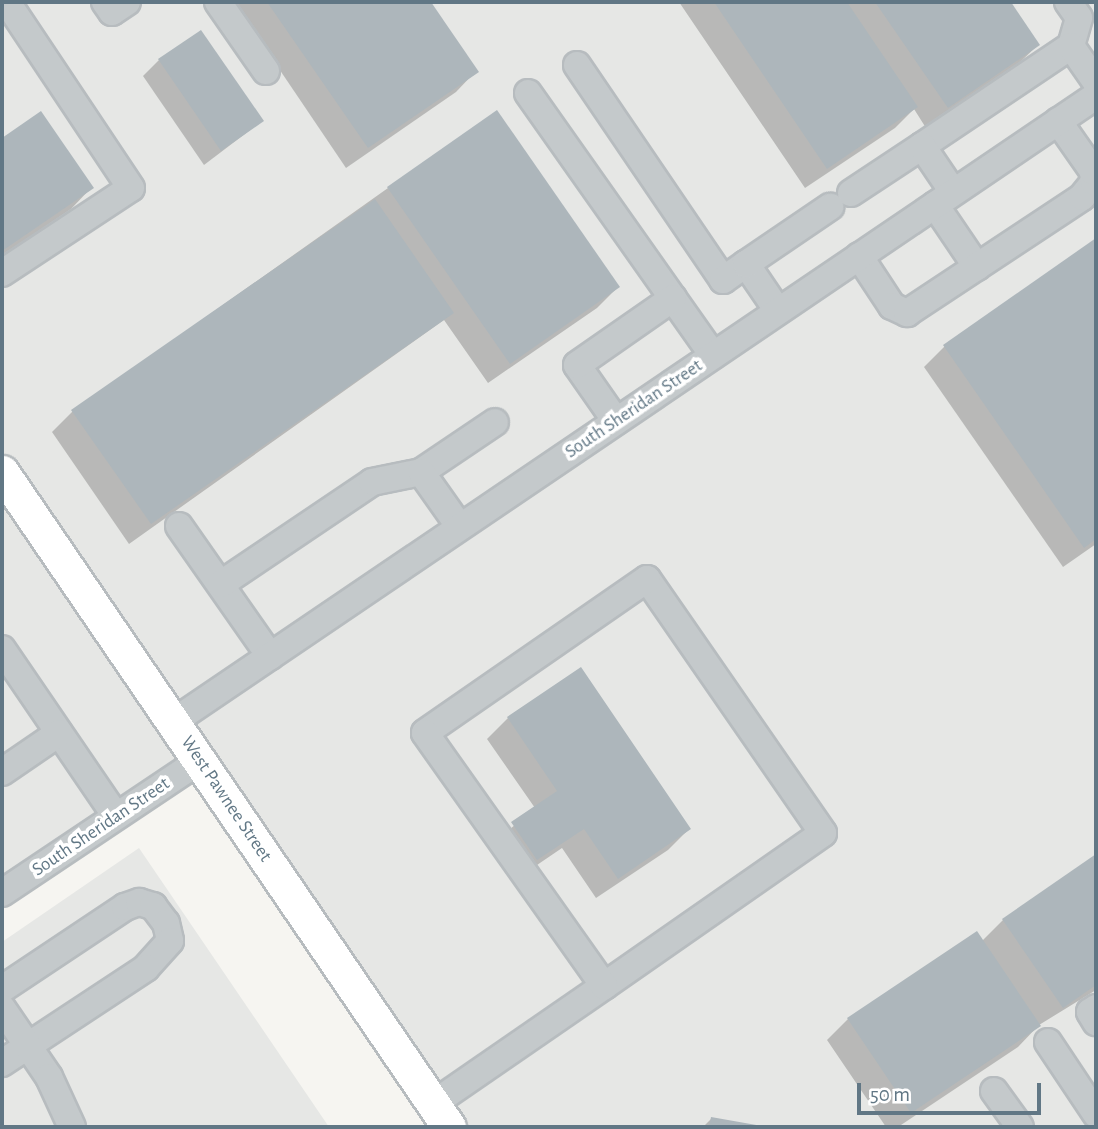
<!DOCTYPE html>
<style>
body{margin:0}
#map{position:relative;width:1098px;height:1129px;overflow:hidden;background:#f6f5f1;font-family:"Alegreya Sans",sans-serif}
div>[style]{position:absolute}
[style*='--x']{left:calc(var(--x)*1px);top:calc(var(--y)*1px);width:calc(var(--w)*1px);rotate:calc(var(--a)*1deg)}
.built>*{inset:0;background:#e6e7e5}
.shadow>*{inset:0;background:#0003}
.building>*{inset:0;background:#adb6bb}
.roads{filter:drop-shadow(2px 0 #b7bcbf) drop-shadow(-2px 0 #b7bcbf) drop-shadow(0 2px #b7bcbf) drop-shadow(0 -2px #b7bcbf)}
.minor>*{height:26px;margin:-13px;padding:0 13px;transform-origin:13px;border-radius:13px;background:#c4c9cb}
.major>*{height:33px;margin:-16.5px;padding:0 16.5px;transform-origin:16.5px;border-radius:16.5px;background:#fff}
span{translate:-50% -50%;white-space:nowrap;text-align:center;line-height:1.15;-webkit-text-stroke:7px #fff;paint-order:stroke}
.street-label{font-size:19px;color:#617785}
.frame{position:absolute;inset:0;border:4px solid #617785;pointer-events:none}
.scale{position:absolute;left:857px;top:1083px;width:184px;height:32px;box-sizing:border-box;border:4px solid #617785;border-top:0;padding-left:9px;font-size:21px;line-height:24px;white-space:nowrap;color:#617785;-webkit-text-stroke:5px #fff;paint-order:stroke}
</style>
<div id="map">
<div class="built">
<div style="clip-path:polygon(2px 2px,1096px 2px,1096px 1127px,449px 1127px,199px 761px,2px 891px)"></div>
<div style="clip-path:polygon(139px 848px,329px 1127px,2px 1127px,2px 942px)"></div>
</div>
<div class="shadow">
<div style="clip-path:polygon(234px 2px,429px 2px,476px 71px,456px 92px,346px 168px)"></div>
<div style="clip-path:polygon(679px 2px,1009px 2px,1038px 45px,1017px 65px,926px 128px,914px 109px,895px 128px,805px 188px)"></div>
<div style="clip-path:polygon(159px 60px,262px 121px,204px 165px,143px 76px)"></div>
<div style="clip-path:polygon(41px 114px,91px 188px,71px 209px,2px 256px,2px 140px)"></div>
<div style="clip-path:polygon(388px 188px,618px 287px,597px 308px,488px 383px,444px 320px,129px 544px,52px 432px,72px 412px)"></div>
<div style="clip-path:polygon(1096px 241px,1096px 544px,1063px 567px,924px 367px,945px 346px)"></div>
<div style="clip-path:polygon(508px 718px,689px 829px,668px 850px,596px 898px,562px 848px,515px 880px,491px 845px,535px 808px,487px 739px)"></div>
<div style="clip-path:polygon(1096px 856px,1096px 990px,1039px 1025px,1018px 1047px,898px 1127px,886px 1127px,827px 1040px,848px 1019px,982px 941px,1003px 920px)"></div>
<div style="clip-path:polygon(711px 1119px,760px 1127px,703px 1127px)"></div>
</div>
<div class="building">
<div style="clip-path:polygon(267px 2px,431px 2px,479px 72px,368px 148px)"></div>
<div style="clip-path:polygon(714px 2px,847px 2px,918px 107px,827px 169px)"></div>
<div style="clip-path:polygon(875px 2px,1011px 2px,1040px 45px,948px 108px)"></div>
<div style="clip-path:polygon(201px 30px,264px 121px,221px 151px,158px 59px)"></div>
<div style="clip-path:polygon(497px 110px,620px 287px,510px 364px,387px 187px)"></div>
<div style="clip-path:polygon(41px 111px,94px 188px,2px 251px,2px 138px)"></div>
<div style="clip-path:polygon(375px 199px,454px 313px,151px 524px,71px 410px)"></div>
<div style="clip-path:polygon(1096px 238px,1096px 539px,1084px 548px,943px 345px)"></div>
<div style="clip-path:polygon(581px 667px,691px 829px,618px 879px,584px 829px,537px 860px,511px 822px,557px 791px,507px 717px)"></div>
<div style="clip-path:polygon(1096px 854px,1096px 985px,1063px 1008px,1002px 919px)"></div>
<div style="clip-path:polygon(977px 931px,1041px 1026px,911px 1113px,847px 1018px)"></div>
<div style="clip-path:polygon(711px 1117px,762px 1126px,762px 1127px,709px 1127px)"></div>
</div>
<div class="roads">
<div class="minor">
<div style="--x:105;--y:2;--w:12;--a:55"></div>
<div style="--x:112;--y:12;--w:18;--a:-34"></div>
<div style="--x:218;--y:2;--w:84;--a:55.2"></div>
<div style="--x:1068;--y:2;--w:19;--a:55"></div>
<div style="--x:1079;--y:18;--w:29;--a:106"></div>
<div style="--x:577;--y:65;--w:260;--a:55.8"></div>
<div style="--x:723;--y:280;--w:28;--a:-35"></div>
<div style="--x:528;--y:93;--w:321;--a:54.8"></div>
<div style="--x:922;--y:146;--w:179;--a:-33.9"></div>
<div style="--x:1071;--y:46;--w:44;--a:55.2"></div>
<div style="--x:851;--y:193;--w:85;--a:-33.5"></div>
<div style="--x:922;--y:146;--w:55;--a:56"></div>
<div style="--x:935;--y:205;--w:75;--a:55.9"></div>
<div style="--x:859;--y:256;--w:60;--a:56.6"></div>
<div style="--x:892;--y:306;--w:17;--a:25"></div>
<div style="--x:907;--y:313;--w:210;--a:-33.5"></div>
<div style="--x:1082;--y:197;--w:19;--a:-51"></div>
<div style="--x:1094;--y:182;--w:11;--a:-95"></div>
<div style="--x:1093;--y:171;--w:61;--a:-125"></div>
<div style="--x:2;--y:273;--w:154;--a:-33.4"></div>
<div style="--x:131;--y:188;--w:224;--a:-123.7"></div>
<div style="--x:778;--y:311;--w:57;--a:-124.2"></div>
<div style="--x:746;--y:264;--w:102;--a:-34.2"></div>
<div style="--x:616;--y:421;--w:68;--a:-124.9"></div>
<div style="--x:577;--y:365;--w:117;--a:-34.9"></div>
<div style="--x:421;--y:472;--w:89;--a:-34"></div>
<div style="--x:179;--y:526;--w:159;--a:55"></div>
<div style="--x:221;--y:584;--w:182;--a:-34"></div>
<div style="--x:372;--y:482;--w:50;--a:-11.5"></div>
<div style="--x:421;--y:472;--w:67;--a:54.7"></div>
<div style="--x:2;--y:649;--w:202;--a:55.7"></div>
<div style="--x:173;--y:722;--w:1115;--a:-34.15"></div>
<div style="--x:2;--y:772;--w:69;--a:-34.4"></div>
<div style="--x:2;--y:893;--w:237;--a:-33.8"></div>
<div style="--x:2;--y:989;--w:148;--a:-33.7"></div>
<div style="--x:125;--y:907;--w:15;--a:-20"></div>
<div style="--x:139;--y:902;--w:15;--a:16"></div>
<div style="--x:153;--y:906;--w:21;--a:53"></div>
<div style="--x:166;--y:923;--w:18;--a:77"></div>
<div style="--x:170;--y:941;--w:36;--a:132"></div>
<div style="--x:146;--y:968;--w:173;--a:146.6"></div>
<div style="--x:2;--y:1008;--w:83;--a:55.7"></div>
<div style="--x:49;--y:1077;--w:55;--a:65.3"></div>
<div style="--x:1096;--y:1008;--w:7;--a:146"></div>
<div style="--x:1090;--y:1012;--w:12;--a:59"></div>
<div style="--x:1048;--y:1042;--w:87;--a:56.3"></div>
<div style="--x:994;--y:1091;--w:44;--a:54.2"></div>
<div style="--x:433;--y:1104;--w:208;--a:-34.6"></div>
<div style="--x:604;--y:986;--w:267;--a:-34.9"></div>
<div style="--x:823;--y:833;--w:309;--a:-124.7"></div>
<div style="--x:647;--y:579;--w:270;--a:145.3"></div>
<div style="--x:425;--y:733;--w:310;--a:54.7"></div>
</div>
<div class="major">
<div style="--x:2;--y:472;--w:793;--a:55.69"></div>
</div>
</div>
<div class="street-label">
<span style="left:634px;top:409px;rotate:-34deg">South Sheridan Street</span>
<span style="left:226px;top:799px;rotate:56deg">West Pawnee Street</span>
<span style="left:101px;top:827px;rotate:-34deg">South Sheridan Street</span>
</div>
<div class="frame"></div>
<div class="scale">50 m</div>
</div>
